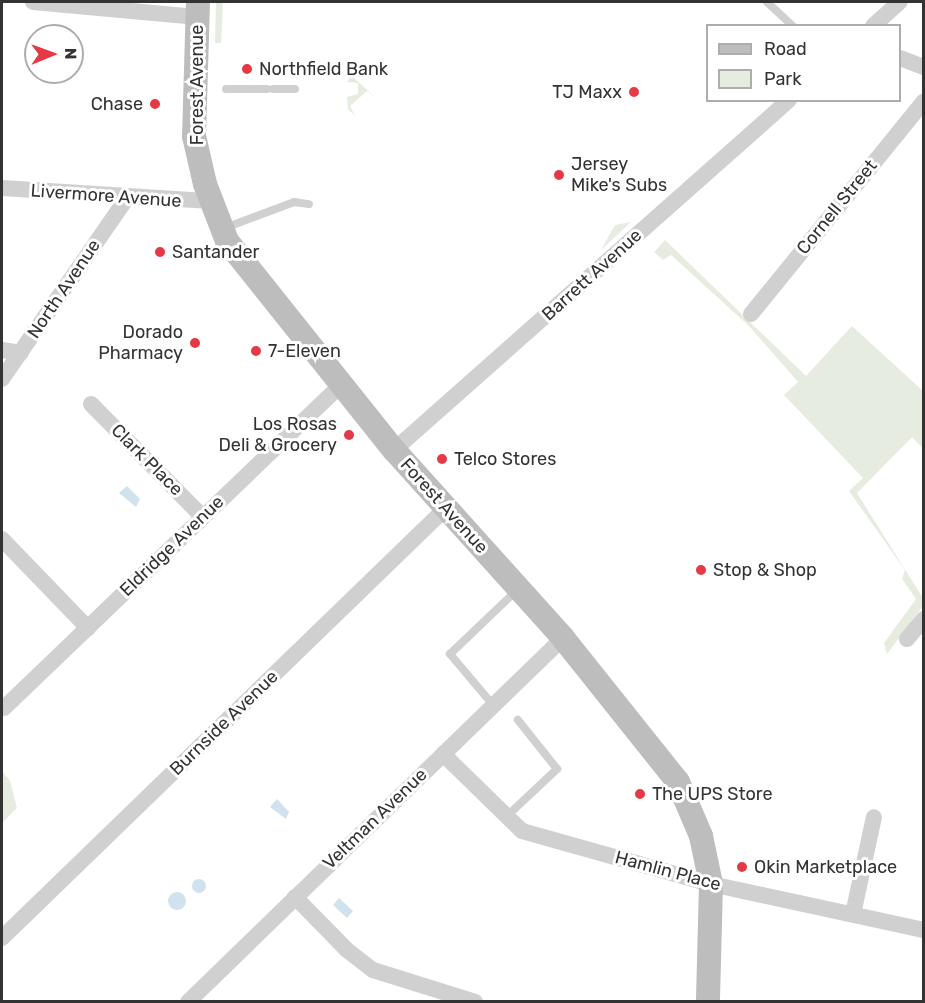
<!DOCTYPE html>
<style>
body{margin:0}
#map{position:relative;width:925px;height:1003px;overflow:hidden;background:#fff;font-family:Rubik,sans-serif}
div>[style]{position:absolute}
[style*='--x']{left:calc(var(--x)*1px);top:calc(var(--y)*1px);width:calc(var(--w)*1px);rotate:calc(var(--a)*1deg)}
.green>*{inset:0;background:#e6ecdf}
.water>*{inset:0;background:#cfe2ee}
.round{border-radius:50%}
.lane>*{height:8px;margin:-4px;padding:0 4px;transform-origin:4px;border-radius:4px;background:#d0d0d0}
.street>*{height:16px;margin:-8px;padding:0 8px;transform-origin:8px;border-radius:8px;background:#d0d0d0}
.secondary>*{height:24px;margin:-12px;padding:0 12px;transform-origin:12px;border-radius:12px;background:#bdbdbd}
.dots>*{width:16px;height:16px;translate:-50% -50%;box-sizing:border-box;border:3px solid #fff;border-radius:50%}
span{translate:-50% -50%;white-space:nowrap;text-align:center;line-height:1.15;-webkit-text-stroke:6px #fff;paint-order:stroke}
.poi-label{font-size:18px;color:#333}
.left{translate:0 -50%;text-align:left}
.right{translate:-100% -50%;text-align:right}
.street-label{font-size:18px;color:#333}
.frame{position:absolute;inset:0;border:3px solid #333;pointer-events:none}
.legend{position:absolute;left:706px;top:24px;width:195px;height:78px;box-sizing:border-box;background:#fff;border:2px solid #adadad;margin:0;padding:8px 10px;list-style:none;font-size:18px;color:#333}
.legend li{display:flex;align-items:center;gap:12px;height:30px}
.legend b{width:30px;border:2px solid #adadad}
.north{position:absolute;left:24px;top:24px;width:60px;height:60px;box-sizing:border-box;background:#fff;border:2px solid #adadad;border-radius:50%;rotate:89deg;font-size:16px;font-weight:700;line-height:24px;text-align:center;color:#333}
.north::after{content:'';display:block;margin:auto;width:21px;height:27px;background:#e63946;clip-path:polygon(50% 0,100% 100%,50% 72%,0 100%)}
</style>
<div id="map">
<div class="green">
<div style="clip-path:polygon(216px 2px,223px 2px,221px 43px,215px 43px)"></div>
<div style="clip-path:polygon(350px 77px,354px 78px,375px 97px,367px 91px,350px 106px,355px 116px,348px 109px,347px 97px,358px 94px,358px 83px,347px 82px)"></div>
<div style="clip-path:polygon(631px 222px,601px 250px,615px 225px)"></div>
<div style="clip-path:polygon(665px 240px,806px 376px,852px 326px,923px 391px,923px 448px,912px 437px,857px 493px,923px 598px,923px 606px,887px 654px,884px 643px,916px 599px,902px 579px,905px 570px,849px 491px,863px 478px,784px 395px,798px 382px,749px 326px,671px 255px,663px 260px,654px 252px)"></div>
<div style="clip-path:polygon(2px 771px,10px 781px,17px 808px,2px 823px)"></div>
</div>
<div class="water">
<div style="clip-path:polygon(127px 486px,140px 499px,136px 507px,119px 493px)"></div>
<div style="clip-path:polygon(277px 799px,289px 812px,286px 819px,270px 807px)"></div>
<div class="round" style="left:192px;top:879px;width:14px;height:14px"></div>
<div class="round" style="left:168px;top:892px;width:18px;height:18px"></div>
<div style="clip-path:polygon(339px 898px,353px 911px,347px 918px,333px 905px)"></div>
</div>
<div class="lane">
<div style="--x:767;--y:2;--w:35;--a:43"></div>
<div style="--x:226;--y:89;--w:41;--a:0"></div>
<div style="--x:273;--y:89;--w:22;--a:0"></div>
<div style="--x:225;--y:228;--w:74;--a:-20.6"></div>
<div style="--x:294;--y:202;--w:15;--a:8"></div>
<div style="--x:493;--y:705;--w:67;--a:-130.1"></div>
<div style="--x:450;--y:654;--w:94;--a:-43.7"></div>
<div style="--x:507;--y:816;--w:69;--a:-43.2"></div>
<div style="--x:557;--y:769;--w:63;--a:-128.5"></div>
</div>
<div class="street">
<div style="--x:33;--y:2;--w:165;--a:5.2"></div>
<div style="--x:873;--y:26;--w:36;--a:-42"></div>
<div style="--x:900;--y:58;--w:26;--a:21"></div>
<div style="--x:2;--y:188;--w:209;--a:3.6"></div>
<div style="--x:751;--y:314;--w:274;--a:-50.9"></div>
<div style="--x:2;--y:350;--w:19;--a:9"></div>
<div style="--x:2;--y:379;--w:219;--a:-55.4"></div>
<div style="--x:91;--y:404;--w:159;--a:45.3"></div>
<div style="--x:394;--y:450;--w:528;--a:-41.54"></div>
<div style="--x:2;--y:539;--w:124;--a:46"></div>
<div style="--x:907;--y:639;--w:26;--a:-50"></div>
<div style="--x:4;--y:708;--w:467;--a:-43.8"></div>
<div style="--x:443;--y:754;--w:110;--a:44.3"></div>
<div style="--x:522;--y:831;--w:196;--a:15.7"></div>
<div style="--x:711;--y:884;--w:218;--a:12.2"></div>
<div style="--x:295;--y:897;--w:74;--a:45.5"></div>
<div style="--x:347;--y:950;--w:33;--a:38"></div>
<div style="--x:373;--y:970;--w:107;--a:17.4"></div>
<div style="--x:853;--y:914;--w:99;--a:-77.8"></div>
<div style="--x:2;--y:938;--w:618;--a:-44.08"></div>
<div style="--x:188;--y:1002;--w:523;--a:-44.15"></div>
</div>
<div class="secondary">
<div style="--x:198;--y:2;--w:134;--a:91.7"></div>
<div style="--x:194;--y:136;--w:49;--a:77.1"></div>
<div style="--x:205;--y:184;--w:61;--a:68.9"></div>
<div style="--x:227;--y:241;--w:268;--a:51.4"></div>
<div style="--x:394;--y:450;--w:253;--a:48"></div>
<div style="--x:563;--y:638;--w:184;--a:51.4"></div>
<div style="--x:678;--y:782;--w:59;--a:66.9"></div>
<div style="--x:701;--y:836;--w:49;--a:78.2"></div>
<div style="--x:711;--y:884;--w:118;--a:91.5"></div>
</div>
<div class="dots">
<div style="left:247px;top:69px;background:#e63946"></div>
<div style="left:634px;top:92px;background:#e63946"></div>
<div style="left:155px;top:104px;background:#e63946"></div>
<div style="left:559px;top:175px;background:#e63946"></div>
<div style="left:160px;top:252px;background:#e63946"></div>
<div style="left:195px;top:343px;background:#e63946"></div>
<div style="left:256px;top:351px;background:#e63946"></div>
<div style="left:349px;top:435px;background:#e63946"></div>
<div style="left:442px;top:459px;background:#e63946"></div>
<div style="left:701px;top:570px;background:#e63946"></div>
<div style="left:640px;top:794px;background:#e63946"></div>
<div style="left:742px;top:867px;background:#e63946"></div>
</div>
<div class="poi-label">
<span class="left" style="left:259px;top:69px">Northfield Bank</span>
<span class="right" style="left:622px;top:92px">TJ Maxx</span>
<span class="right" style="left:143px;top:104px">Chase</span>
<span class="left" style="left:571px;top:175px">Jersey<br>Mike's Subs</span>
<span class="left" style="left:172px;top:252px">Santander</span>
<span class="right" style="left:183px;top:343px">Dorado<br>Pharmacy</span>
<span class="left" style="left:268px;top:351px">7-Eleven</span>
<span class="right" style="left:337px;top:435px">Los Rosas<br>Deli &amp; Grocery</span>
<span class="left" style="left:454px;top:459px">Telco Stores</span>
<span class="left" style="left:713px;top:570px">Stop &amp; Shop</span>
<span class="left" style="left:652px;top:794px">The UPS Store</span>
<span class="left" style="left:754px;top:867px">Okin Marketplace</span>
</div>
<div class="street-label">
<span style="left:197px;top:85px;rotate:-90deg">Forest Avenue</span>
<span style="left:106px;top:196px;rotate:4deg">Livermore Avenue</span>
<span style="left:837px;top:207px;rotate:-51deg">Cornell Street</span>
<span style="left:592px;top:275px;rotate:-42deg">Barrett Avenue</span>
<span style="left:64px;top:289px;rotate:-56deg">North Avenue</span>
<span style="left:147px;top:460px;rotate:45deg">Clark Place</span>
<span style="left:444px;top:506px;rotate:48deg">Forest Avenue</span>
<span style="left:172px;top:546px;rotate:-44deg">Eldridge Avenue</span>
<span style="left:224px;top:723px;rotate:-44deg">Burnside Avenue</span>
<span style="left:375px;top:819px;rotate:-44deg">Veltman Avenue</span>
<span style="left:668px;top:871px;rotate:15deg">Hamlin Place</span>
</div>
<div class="frame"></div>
<ul class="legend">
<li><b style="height:8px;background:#bdbdbd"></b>Road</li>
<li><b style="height:16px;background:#e6ecdf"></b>Park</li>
</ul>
<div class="north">N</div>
</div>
